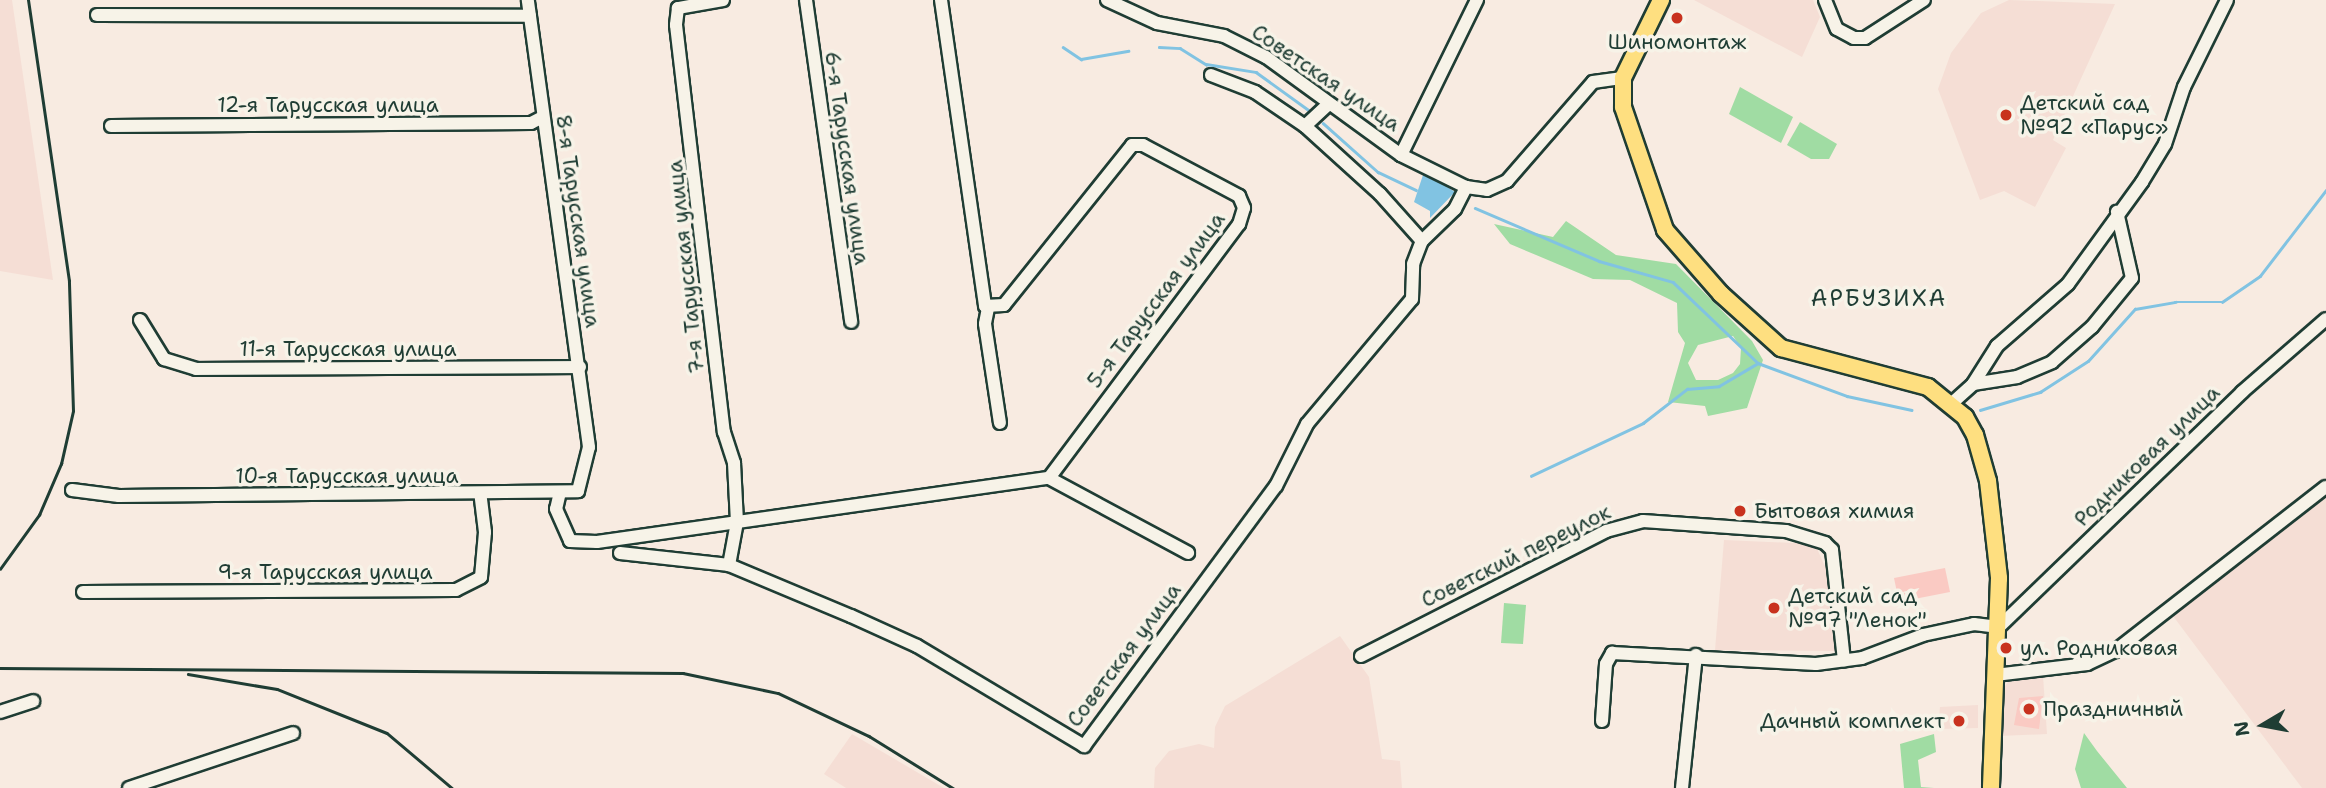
<!DOCTYPE html>
<meta charset="utf-8">
<style>
body{margin:0}
#map{position:relative;width:2326px;height:788px;overflow:hidden;background:#f8ebe1;font-family:"Shantell Sans",sans-serif}
div>[style]{position:absolute}
[style*='--x']{left:calc(var(--x)*1px);top:calc(var(--y)*1px);width:calc(var(--w)*1px);rotate:calc(var(--a)*1deg)}
.built>*{inset:0;background:#f5ded5}
.green>*{inset:0;background:#a0dca3}
.water>*{inset:0;background:#81c3e2}
.stream>*{height:2.5px;margin:-1.25px;padding:0 1.25px;transform-origin:1.25px;border-radius:1.25px;background:#81c3e2}
.building>*{inset:0;background:#facac3}
.roads{filter:drop-shadow(2px 0 #1f3d34) drop-shadow(-2px 0 #1f3d34) drop-shadow(0 2px #1f3d34) drop-shadow(0 -2px #1f3d34)}
.minor>*{height:12px;margin:-6px;padding:0 6px;transform-origin:6px;border-radius:6px;background:#f7f3e8}
.major>*{height:16px;margin:-8px;padding:0 8px;transform-origin:8px;border-radius:8px;background:#fedf80}
.rail>*{height:2.5px;margin:-1.25px;padding:0 1.25px;transform-origin:1.25px;border-radius:1.25px;background:#1f3d34}
.dots>*{width:19px;height:19px;translate:-50% -50%;box-sizing:border-box;border:4px solid #f7f3e8;border-radius:50%}
span{translate:-50% -50%;white-space:nowrap;text-align:center;line-height:1.15;-webkit-text-stroke:7px #f7f3e8;paint-order:stroke}
.poi-label{font-size:21px;color:#1f3d34}
.left{translate:0 -50%;text-align:left}
.right{translate:-100% -50%;text-align:right}
.street-label{font-size:21px;color:#1f3d34}
.neighbourhood-label{font-size:23px;color:#1f3d34;letter-spacing:2px}
.north{position:absolute;left:2228px;top:690px;width:70px;height:70px;-webkit-text-stroke:5px #f7f3e8;paint-order:stroke;rotate:260deg;font-size:19px;font-weight:700;line-height:28px;text-align:center;color:#1f3d34}
.north::after{content:'';display:block;margin:auto;width:24px;height:32px;background:#1f3d34;clip-path:polygon(50% 0,100% 100%,50% 72%,0 100%)}
</style>
<div id="map">
<div class="built">
<div style="clip-path:polygon(0 0,12px 0,53px 280px,0 271px)"></div>
<div style="clip-path:polygon(1694px 0,1813px 0,1820px 17px,1802px 57px)"></div>
<div style="clip-path:polygon(2009px 0,2115px 4px,2053px 140px,2066px 148px,2035px 207px,2004px 191px,1980px 200px,1938px 89px,1951px 53px,1981px 13px)"></div>
<div style="clip-path:polygon(2326px 496px,2326px 788px,2302px 788px,2173px 616px)"></div>
<div style="clip-path:polygon(1724px 540px,1815px 544px,1826px 569px,1835px 651px,1715px 650px)"></div>
<div style="clip-path:polygon(1340px 636px,1369px 677px,1382px 759px,1400px 761px,1402px 788px,1154px 788px,1155px 768px,1169px 751px,1199px 744px,1214px 748px,1215px 727px,1225px 706px)"></div>
<div style="clip-path:polygon(2043px 676px,2047px 734px,1999px 736px,2000px 692px,2008px 682px)"></div>
<div style="clip-path:polygon(1978px 705px,1978px 728px,1938px 729px,1940px 707px)"></div>
<div style="clip-path:polygon(852px 734px,944px 788px,846px 788px,824px 774px)"></div>
</div>
<div class="green">
<div style="clip-path:polygon(1740px 87px,1793px 117px,1781px 143px,1729px 114px)"></div>
<div style="clip-path:polygon(1800px 122px,1837px 144px,1829px 159px,1811px 159px,1787px 145px)"></div>
<div style="clip-path:polygon(evenodd,1566px 221px,1616px 255px,1676px 264px,1752px 341px,1763px 360px,1747px 408px,1708px 416px,1705px 406px,1668px 402px,1685px 343px,1678px 332px,1677px 303px,1630px 280px,1593px 279px,1510px 244px,1494px 224px,1553px 237px,1566px 221px,1733px 336px,1741px 348px,1740px 364px,1733px 373px,1718px 380px,1696px 380px,1688px 363px,1698px 345px,1733px 336px)"></div>
<div style="clip-path:polygon(1504px 603px,1526px 605px,1523px 644px,1501px 643px)"></div>
<div style="clip-path:polygon(2084px 733px,2097px 751px,2127px 788px,2081px 788px,2075px 769px)"></div>
<div style="clip-path:polygon(1934px 734px,1936px 752px,1918px 760px,1921px 787px,1934px 788px,1904px 788px,1900px 744px)"></div>
</div>
<div class="water">
<div style="clip-path:polygon(1424px 172px,1455px 192px,1430px 218px,1430px 211px,1414px 202px)"></div>
</div>
<div class="stream">
<div style="--x:1063;--y:47;--w:22;--a:34"></div>
<div style="--x:1081;--y:59;--w:48;--a:-9.7"></div>
<div style="--x:1159;--y:47;--w:21;--a:3"></div>
<div style="--x:1180;--y:48;--w:31;--a:32"></div>
<div style="--x:1206;--y:64;--w:51;--a:9.1"></div>
<div style="--x:1256;--y:72;--w:67;--a:35.8"></div>
<div style="--x:1323;--y:123;--w:74;--a:41.7"></div>
<div style="--x:1378;--y:172;--w:42;--a:25.3"></div>
<div style="--x:1475;--y:208;--w:135;--a:23.1"></div>
<div style="--x:1599;--y:261;--w:77;--a:15.8"></div>
<div style="--x:1673;--y:282;--w:117;--a:43.6"></div>
<div style="--x:1758;--y:363;--w:95;--a:20.3"></div>
<div style="--x:1847;--y:396;--w:66;--a:12.2"></div>
<div style="--x:1980;--y:410;--w:63;--a:-16.7"></div>
<div style="--x:2040;--y:392;--w:57;--a:-32.9"></div>
<div style="--x:2088;--y:361;--w:70;--a:-47.9"></div>
<div style="--x:2135;--y:309;--w:41;--a:-9.9"></div>
<div style="--x:2175;--y:302;--w:47;--a:0"></div>
<div style="--x:2222;--y:302;--w:46;--a:-34.4"></div>
<div style="--x:2260;--y:276;--w:108;--a:-52.5"></div>
<div style="--x:1531;--y:476;--w:124;--a:-25.3"></div>
<div style="--x:1643;--y:423;--w:56;--a:-37.7"></div>
<div style="--x:1687;--y:389;--w:32;--a:-5"></div>
<div style="--x:1719;--y:386;--w:45;--a:-30.5"></div>
</div>
<div class="building">
<div style="clip-path:polygon(1945px 568px,1950px 592px,1899px 602px,1894px 578px)"></div>
<div style="clip-path:polygon(2043px 696px,2039px 729px,2014px 725px,2019px 698px)"></div>
</div>
<div class="roads">
<div class="minor">
<div style="--x:723;--y:0;--w:46;--a:169.9"></div>
<div style="--x:678;--y:8;--w:17;--a:97"></div>
<div style="--x:676;--y:25;--w:410;--a:83.3"></div>
<div style="--x:724;--y:432;--w:33;--a:72"></div>
<div style="--x:734;--y:463;--w:59;--a:87.1"></div>
<div style="--x:737;--y:522;--w:44;--a:100.5"></div>
<div style="--x:806;--y:0;--w:325;--a:82"></div>
<div style="--x:941;--y:0;--w:309;--a:81.8"></div>
<div style="--x:985;--y:306;--w:19;--a:-3"></div>
<div style="--x:1004;--y:305;--w:205;--a:-51.3"></div>
<div style="--x:1132;--y:145;--w:11;--a:0"></div>
<div style="--x:1143;--y:145;--w:109;--a:28"></div>
<div style="--x:1239;--y:196;--w:13;--a:67"></div>
<div style="--x:1244;--y:208;--w:17;--a:107"></div>
<div style="--x:1239;--y:224;--w:317;--a:126.8"></div>
<div style="--x:1107;--y:0;--w:55;--a:24.7"></div>
<div style="--x:1157;--y:23;--w:68;--a:11"></div>
<div style="--x:1224;--y:36;--w:47;--a:26.6"></div>
<div style="--x:1266;--y:57;--w:167;--a:36"></div>
<div style="--x:1401;--y:155;--w:72;--a:26.2"></div>
<div style="--x:1825;--y:0;--w:31;--a:68"></div>
<div style="--x:1837;--y:29;--w:19;--a:28"></div>
<div style="--x:1854;--y:38;--w:11;--a:0"></div>
<div style="--x:1865;--y:38;--w:70;--a:-32.8"></div>
<div style="--x:97;--y:15;--w:433;--a:0.1"></div>
<div style="--x:1211;--y:75;--w:47;--a:21.1"></div>
<div style="--x:1255;--y:92;--w:60;--a:34.2"></div>
<div style="--x:1305;--y:126;--w:101;--a:42.2"></div>
<div style="--x:1380;--y:194;--w:63;--a:48.2"></div>
<div style="--x:111;--y:126;--w:420;--a:-0.4"></div>
<div style="--x:531;--y:123;--w:13;--a:-27"></div>
<div style="--x:1305;--y:126;--w:33;--a:-43"></div>
<div style="--x:1401;--y:155;--w:173;--a:-63.9"></div>
<div style="--x:988;--y:308;--w:16;--a:101"></div>
<div style="--x:985;--y:324;--w:100;--a:81.4"></div>
<div style="--x:140;--y:320;--w:46;--a:58.4"></div>
<div style="--x:164;--y:359;--w:34;--a:17"></div>
<div style="--x:196;--y:369;--w:384;--a:-0.3"></div>
<div style="--x:1973;--y:384;--w:45;--a:-9"></div>
<div style="--x:2017;--y:377;--w:38;--a:-23"></div>
<div style="--x:2052;--y:362;--w:53;--a:-41.2"></div>
<div style="--x:2092;--y:327;--w:63;--a:-50.8"></div>
<div style="--x:2132;--y:278;--w:68;--a:-102.8"></div>
<div style="--x:1951;--y:404;--w:30;--a:-42"></div>
<div style="--x:1973;--y:384;--w:45;--a:-57.7"></div>
<div style="--x:1997;--y:346;--w:94;--a:-41.1"></div>
<div style="--x:2068;--y:284;--w:126;--a:-54"></div>
<div style="--x:2142;--y:182;--w:44;--a:-58.8"></div>
<div style="--x:2165;--y:144;--w:60;--a:-71.6"></div>
<div style="--x:2184;--y:87;--w:97;--a:-63.7"></div>
<div style="--x:72;--y:490;--w:47;--a:7.3"></div>
<div style="--x:119;--y:496;--w:459;--a:-0.6"></div>
<div style="--x:578;--y:491;--w:45;--a:-76"></div>
<div style="--x:589;--y:447;--w:451;--a:-97.8"></div>
<div style="--x:560;--y:492;--w:17;--a:103"></div>
<div style="--x:556;--y:509;--w:35;--a:66"></div>
<div style="--x:570;--y:541;--w:27;--a:2"></div>
<div style="--x:597;--y:542;--w:457;--a:-8.1"></div>
<div style="--x:1049;--y:478;--w:158;--a:28.3"></div>
<div style="--x:620;--y:553;--w:110;--a:6.3"></div>
<div style="--x:729;--y:565;--w:132;--a:22.7"></div>
<div style="--x:851;--y:616;--w:72;--a:24.4"></div>
<div style="--x:917;--y:646;--w:195;--a:30.9"></div>
<div style="--x:1084;--y:746;--w:323;--a:-53.6"></div>
<div style="--x:1276;--y:486;--w:69;--a:-63.4"></div>
<div style="--x:1307;--y:424;--w:163;--a:-50"></div>
<div style="--x:1412;--y:299;--w:35;--a:-88"></div>
<div style="--x:1413;--y:264;--w:25;--a:-69"></div>
<div style="--x:1422;--y:241;--w:46;--a:-44.1"></div>
<div style="--x:1455;--y:209;--w:25;--a:-63"></div>
<div style="--x:1466;--y:187;--w:21;--a:8"></div>
<div style="--x:1487;--y:190;--w:22;--a:-24"></div>
<div style="--x:1507;--y:181;--w:131;--a:-49"></div>
<div style="--x:1593;--y:82;--w:30;--a:-8"></div>
<div style="--x:83;--y:592;--w:373;--a:-0.3"></div>
<div style="--x:456;--y:590;--w:28;--a:-27"></div>
<div style="--x:481;--y:577;--w:45;--a:-84.9"></div>
<div style="--x:485;--y:532;--w:38;--a:-97"></div>
<div style="--x:1361;--y:656;--w:275;--a:-27"></div>
<div style="--x:1606;--y:531;--w:38;--a:-15"></div>
<div style="--x:1643;--y:521;--w:143;--a:4"></div>
<div style="--x:1786;--y:531;--w:41;--a:17.1"></div>
<div style="--x:1825;--y:543;--w:10;--a:45"></div>
<div style="--x:1832;--y:550;--w:111;--a:83.8"></div>
<div style="--x:1995;--y:675;--w:93;--a:-6.8"></div>
<div style="--x:2087;--y:664;--w:31;--a:-25"></div>
<div style="--x:2115;--y:651;--w:267;--a:-37.9"></div>
<div style="--x:0;--y:712;--w:35;--a:-18"></div>
<div style="--x:1602;--y:721;--w:57;--a:-86"></div>
<div style="--x:1606;--y:664;--w:13;--a:-61"></div>
<div style="--x:1612;--y:653;--w:204;--a:3.1"></div>
<div style="--x:1816;--y:664;--w:46;--a:-7.4"></div>
<div style="--x:1862;--y:658;--w:65;--a:-20.7"></div>
<div style="--x:1923;--y:635;--w:52;--a:-12.2"></div>
<div style="--x:1974;--y:624;--w:25;--a:7"></div>
<div style="--x:1999;--y:627;--w:338;--a:-44"></div>
<div style="--x:2242;--y:392;--w:111;--a:-41"></div>
<div style="--x:129;--y:788;--w:173;--a:-18.5"></div>
<div style="--x:1682;--y:788;--w:134;--a:-84"></div>
</div>
<div class="major">
<div style="--x:1661;--y:0;--w:87;--a:116"></div>
<div style="--x:1623;--y:78;--w:29;--a:90"></div>
<div style="--x:1623;--y:107;--w:130;--a:71.1"></div>
<div style="--x:1665;--y:230;--w:85;--a:48.8"></div>
<div style="--x:1721;--y:294;--w:81;--a:42"></div>
<div style="--x:1781;--y:348;--w:152;--a:14.9"></div>
<div style="--x:1928;--y:387;--w:48;--a:39"></div>
<div style="--x:1965;--y:417;--w:21;--a:61"></div>
<div style="--x:1975;--y:435;--w:48;--a:74.2"></div>
<div style="--x:1988;--y:481;--w:98;--a:83.5"></div>
<div style="--x:1999;--y:578;--w:210;--a:92.2"></div>
</div>
</div>
<div class="rail">
<div style="--x:0;--y:569;--w:67;--a:-54.2"></div>
<div style="--x:39;--y:515;--w:56;--a:-66.7"></div>
<div style="--x:61;--y:464;--w:54;--a:-77.2"></div>
<div style="--x:73;--y:411;--w:130;--a:-91.8"></div>
<div style="--x:69;--y:281;--w:284;--a:-98.3"></div>
<div style="--x:0;--y:668;--w:683;--a:0.42"></div>
<div style="--x:683;--y:673;--w:97;--a:11.9"></div>
<div style="--x:778;--y:693;--w:101;--a:25.3"></div>
<div style="--x:869;--y:736;--w:99;--a:31.8"></div>
<div style="--x:188;--y:674;--w:90;--a:9.6"></div>
<div style="--x:277;--y:689;--w:118;--a:21.8"></div>
<div style="--x:387;--y:733;--w:85;--a:40.2"></div>
</div>
<div class="dots">
<div style="left:1677px;top:18px;background:#c8321e"></div>
<div style="left:2006px;top:115px;background:#c8321e"></div>
<div style="left:1740px;top:511px;background:#c8321e"></div>
<div style="left:1774px;top:608px;background:#c8321e"></div>
<div style="left:2006px;top:648px;background:#c8321e"></div>
<div style="left:2029px;top:709px;background:#c8321e"></div>
<div style="left:1959px;top:721px;background:#c8321e"></div>
</div>
<div class="poi-label">
<span style="left:1677px;top:42px">Шиномонтаж</span>
<span class="left" style="left:2020px;top:115px">Детский сад<br>№92 «Парус»</span>
<span class="left" style="left:1754px;top:511px">Бытовая химия</span>
<span class="left" style="left:1788px;top:608px">Детский сад<br>№97 "Ленок"</span>
<span class="left" style="left:2020px;top:648px">ул. Родниковая</span>
<span class="left" style="left:2043px;top:709px">Праздничный</span>
<span class="right" style="left:1945px;top:721px">Дачный комплект</span>
</div>
<div class="street-label">
<span style="left:1326px;top:78px;rotate:34deg">Советская улица</span>
<span style="left:328px;top:105px">12-я Тарусская улица</span>
<span style="left:847px;top:158px;rotate:82deg">6-я Тарусская улица</span>
<span style="left:578px;top:221px;rotate:82deg">8-я Тарусская улица</span>
<span style="left:686px;top:267px;rotate:-96deg">7-я Тарусская улица</span>
<span style="left:1156px;top:300px;rotate:-53deg">5-я Тарусская улица</span>
<span style="left:348px;top:349px">11-я Тарусская улица</span>
<span style="left:2147px;top:456px;rotate:-44deg">Родниковая улица</span>
<span style="left:347px;top:476px">10-я Тарусская улица</span>
<span style="left:1516px;top:556px;rotate:-26deg">Советский переулок</span>
<span style="left:325px;top:572px">9-я Тарусская улица</span>
<span style="left:1124px;top:655px;rotate:-53deg">Советская улица</span>
</div>
<div class="neighbourhood-label">
<span style="left:1879px;top:298px">АРБУЗИХА</span>
</div>
<div class="north">N</div>
</div>
